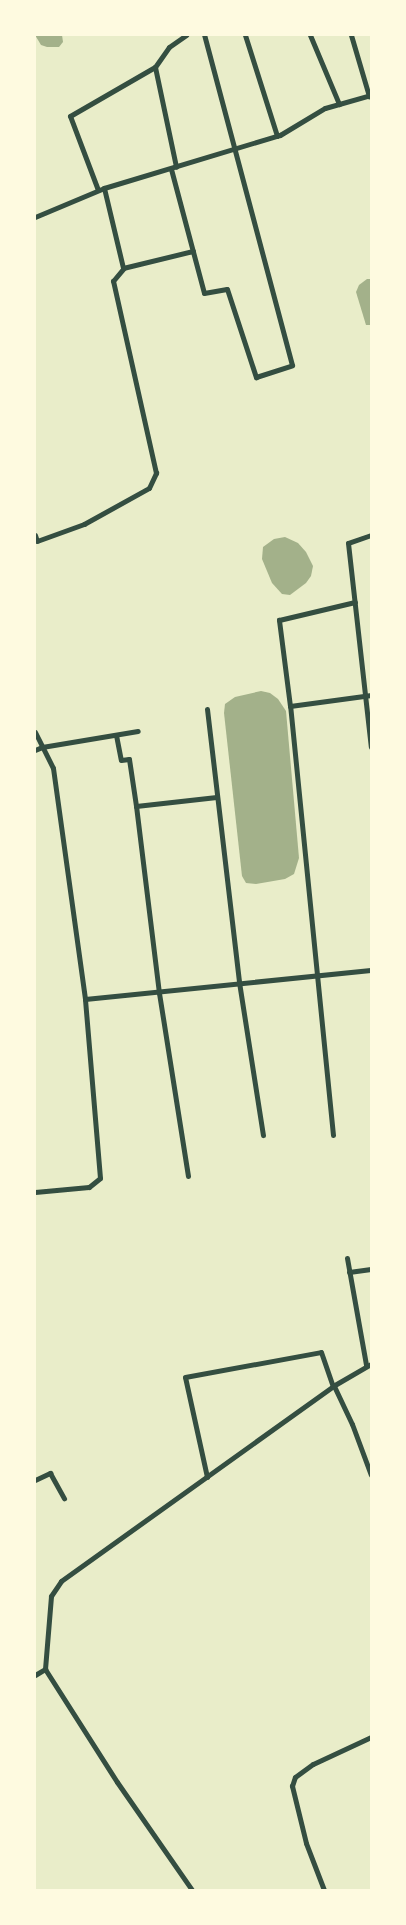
<!DOCTYPE html>
<style>
body{margin:0}
#map{position:relative;width:406px;height:1925px;overflow:hidden;background:#e9edc9;font-family:"Open Sans",sans-serif}
div>[style]{position:absolute}
[style*='--x']{left:calc(var(--x)*1px);top:calc(var(--y)*1px);width:calc(var(--w)*1px);rotate:calc(var(--a)*1deg)}
.water>*{inset:0;background:#a3b18a}
.minor>*{height:5px;margin:-2.5px;padding:0 2.5px;transform-origin:2.5px;border-radius:2.5px;background:#344e41}
span{translate:-50% -50%;white-space:nowrap;text-align:center;line-height:1.15;-webkit-text-stroke:5px #fefae0;paint-order:stroke}
.frame{position:absolute;inset:0;border:36px solid #fefae0;pointer-events:none}
</style>
<div id="map">
<div class="water">
<div style="clip-path:polygon(35px 35px,62px 35px,63px 42px,59px 47px,47px 47px,41px 45px)"></div>
<div style="clip-path:polygon(367px 279px,371px 279px,371px 325px,366px 325px,356px 292px,359px 285px)"></div>
<div style="clip-path:polygon(285px 537px,298px 543px,306px 552px,313px 566px,311px 576px,306px 583px,290px 595px,282px 594px,272px 583px,262px 559px,263px 547px,274px 539px)"></div>
<div style="clip-path:polygon(261px 691px,270px 693px,278px 699px,286px 711px,299px 858px,294px 874px,285px 879px,256px 884px,246px 883px,242px 876px,224px 713px,225px 704px,235px 697px)"></div>
</div>
<div class="minor">
<div style="--x:245;--y:35;--w:106;--a:72.4"></div>
<div style="--x:310;--y:35;--w:75;--a:67.2"></div>
<div style="--x:351;--y:35;--w:64;--a:73.6"></div>
<div style="--x:155;--y:67;--w:24;--a:-55"></div>
<div style="--x:169;--y:47;--w:21;--a:-35"></div>
<div style="--x:171;--y:169;--w:128;--a:75.1"></div>
<div style="--x:204;--y:293;--w:23;--a:-10"></div>
<div style="--x:227;--y:289;--w:93;--a:71.8"></div>
<div style="--x:256;--y:377;--w:38;--a:-18"></div>
<div style="--x:292;--y:365;--w:342;--a:-104.9"></div>
<div style="--x:104;--y:188;--w:82;--a:76.6"></div>
<div style="--x:123;--y:268;--w:72;--a:-13.7"></div>
<div style="--x:98;--y:190;--w:79;--a:-110.7"></div>
<div style="--x:70;--y:116;--w:98;--a:-30"></div>
<div style="--x:155;--y:67;--w:102;--a:78.1"></div>
<div style="--x:35;--y:217;--w:75;--a:-22.8"></div>
<div style="--x:104;--y:188;--w:184;--a:-16.8"></div>
<div style="--x:280;--y:135;--w:52;--a:-31"></div>
<div style="--x:325;--y:108;--w:48;--a:-15.8"></div>
<div style="--x:35;--y:535;--w:6;--a:72"></div>
<div style="--x:37;--y:541;--w:50;--a:-19.9"></div>
<div style="--x:84;--y:524;--w:74;--a:-29"></div>
<div style="--x:149;--y:488;--w:17;--a:-65"></div>
<div style="--x:156;--y:473;--w:197;--a:-102.6"></div>
<div style="--x:113;--y:281;--w:17;--a:-50"></div>
<div style="--x:371;--y:535;--w:24;--a:161"></div>
<div style="--x:348;--y:543;--w:205;--a:83.6"></div>
<div style="--x:290;--y:706;--w:87;--a:-97.3"></div>
<div style="--x:279;--y:620;--w:78;--a:-13.3"></div>
<div style="--x:207;--y:709;--w:275;--a:83.3"></div>
<div style="--x:239;--y:982;--w:155;--a:81.1"></div>
<div style="--x:35;--y:732;--w:40;--a:63.4"></div>
<div style="--x:53;--y:768;--w:233;--a:82.1"></div>
<div style="--x:116;--y:735;--w:25;--a:79"></div>
<div style="--x:121;--y:760;--w:8;--a:-7"></div>
<div style="--x:129;--y:759;--w:48;--a:81.5"></div>
<div style="--x:35;--y:750;--w:8;--a:-23"></div>
<div style="--x:42;--y:747;--w:97;--a:-9.5"></div>
<div style="--x:333;--y:1135;--w:431;--a:-95.7"></div>
<div style="--x:290;--y:706;--w:82;--a:-7.7"></div>
<div style="--x:188;--y:1176;--w:185;--a:-99"></div>
<div style="--x:159;--y:993;--w:188;--a:-97"></div>
<div style="--x:136;--y:806;--w:81;--a:-6.4"></div>
<div style="--x:35;--y:1192;--w:54;--a:-5.3"></div>
<div style="--x:89;--y:1187;--w:14;--a:-39"></div>
<div style="--x:100;--y:1178;--w:180;--a:-94.8"></div>
<div style="--x:85;--y:999;--w:287;--a:-5.8"></div>
<div style="--x:347;--y:1258;--w:109;--a:79.9"></div>
<div style="--x:349;--y:1272;--w:22;--a:-8"></div>
<div style="--x:334;--y:1386;--w:42;--a:64.7"></div>
<div style="--x:352;--y:1424;--w:54;--a:69.6"></div>
<div style="--x:207;--y:1477;--w:102;--a:-102.4"></div>
<div style="--x:185;--y:1377;--w:138;--a:-10.4"></div>
<div style="--x:321;--y:1352;--w:36;--a:71"></div>
<div style="--x:35;--y:1480;--w:17;--a:-25"></div>
<div style="--x:50;--y:1473;--w:29;--a:61"></div>
<div style="--x:45;--y:1669;--w:134;--a:57.5"></div>
<div style="--x:117;--y:1782;--w:131;--a:55.2"></div>
<div style="--x:35;--y:1675;--w:12;--a:-31"></div>
<div style="--x:45;--y:1669;--w:73;--a:-85.3"></div>
<div style="--x:51;--y:1596;--w:18;--a:-56"></div>
<div style="--x:61;--y:1581;--w:335;--a:-35.6"></div>
<div style="--x:333;--y:1386;--w:44;--a:-30.1"></div>
<div style="--x:324;--y:1890;--w:50;--a:-111"></div>
<div style="--x:306;--y:1843;--w:59;--a:-103.8"></div>
<div style="--x:292;--y:1786;--w:9;--a:-72"></div>
<div style="--x:295;--y:1777;--w:22;--a:-36"></div>
<div style="--x:313;--y:1764;--w:64;--a:-25"></div>
</div>
<div class="frame"></div>
</div>
